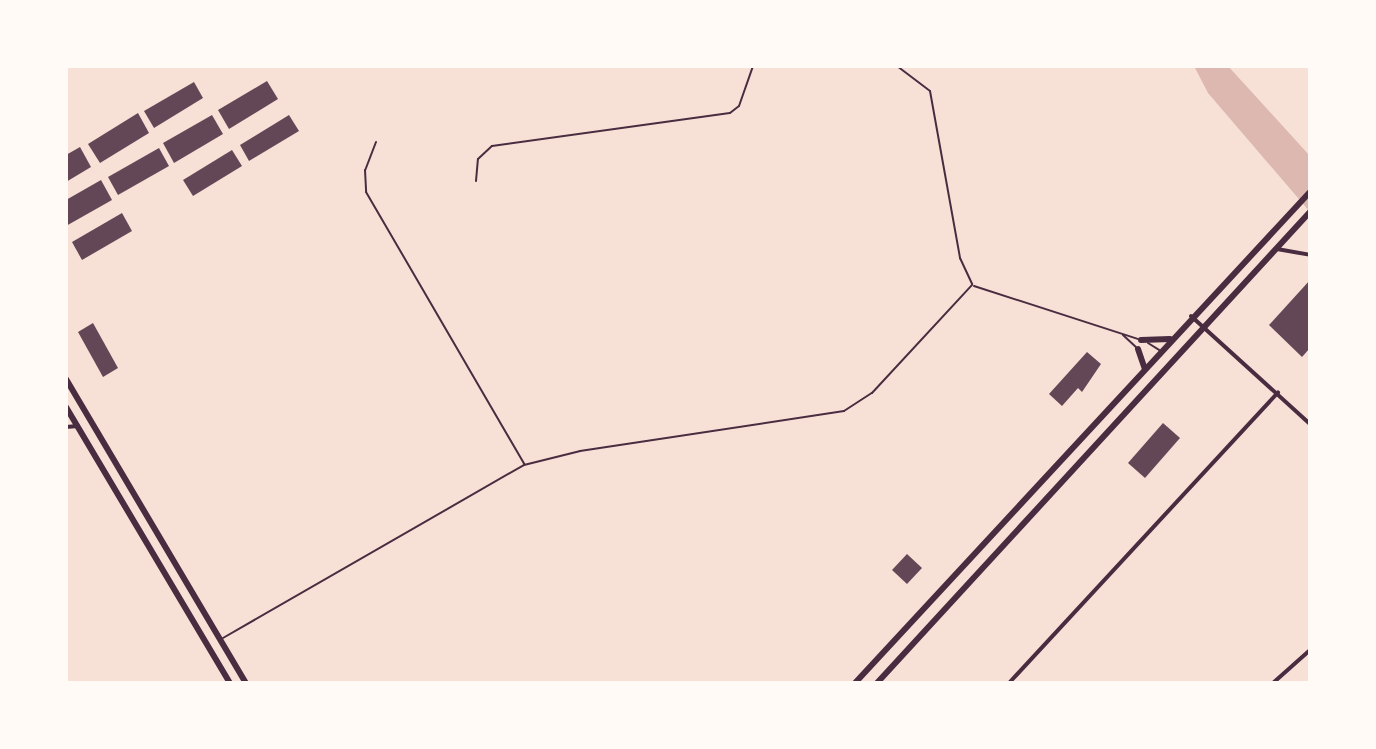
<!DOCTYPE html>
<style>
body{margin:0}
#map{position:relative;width:1376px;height:749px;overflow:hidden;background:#f7e1d7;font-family:Commissioner,sans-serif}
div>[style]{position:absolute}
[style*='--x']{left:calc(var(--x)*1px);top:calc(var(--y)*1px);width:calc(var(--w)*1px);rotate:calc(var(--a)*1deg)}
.water>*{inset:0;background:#dcb8b0}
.building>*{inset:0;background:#644757}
.service>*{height:2px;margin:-1px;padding:0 1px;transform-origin:1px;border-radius:1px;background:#4a2c40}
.minor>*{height:4px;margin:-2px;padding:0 2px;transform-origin:2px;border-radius:2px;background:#4a2c40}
.tertiary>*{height:4px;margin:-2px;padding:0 2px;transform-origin:2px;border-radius:2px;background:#4a2c40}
.primary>*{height:6px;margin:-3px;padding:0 3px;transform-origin:3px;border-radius:3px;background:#4a2c40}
span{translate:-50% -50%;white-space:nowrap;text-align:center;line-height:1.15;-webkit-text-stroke:8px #fffaf5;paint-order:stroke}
.frame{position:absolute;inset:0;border:68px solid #fffaf5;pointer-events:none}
</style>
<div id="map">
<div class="water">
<div style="clip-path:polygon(1194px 66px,1228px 66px,1310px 156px,1310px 212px,1208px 93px)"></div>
</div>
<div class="building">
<div style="clip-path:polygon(267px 81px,278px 99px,229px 129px,218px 110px)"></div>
<div style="clip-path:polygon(194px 82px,203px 98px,154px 128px,144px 111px)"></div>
<div style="clip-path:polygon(138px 113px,149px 133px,100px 163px,88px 144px)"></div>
<div style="clip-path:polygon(212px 115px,223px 134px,174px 163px,163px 143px)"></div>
<div style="clip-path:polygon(289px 115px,299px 131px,249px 161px,240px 145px)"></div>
<div style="clip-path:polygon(80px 147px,91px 167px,66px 182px,66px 155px)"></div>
<div style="clip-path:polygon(159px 148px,169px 166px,118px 195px,108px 177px)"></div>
<div style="clip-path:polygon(232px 150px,242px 166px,193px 196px,183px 180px)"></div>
<div style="clip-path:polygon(101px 180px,112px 200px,66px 226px,66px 200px)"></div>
<div style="clip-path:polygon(122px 213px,132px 231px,82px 260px,72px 242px)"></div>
<div style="clip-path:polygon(1310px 280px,1310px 348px,1302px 357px,1269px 325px)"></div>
<div style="clip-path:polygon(93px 323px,118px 368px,103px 377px,78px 332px)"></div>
<div style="clip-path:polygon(1087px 352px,1101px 364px,1082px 392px,1078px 388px,1062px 406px,1049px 394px)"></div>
<div style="clip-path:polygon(1163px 423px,1180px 438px,1145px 478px,1128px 463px)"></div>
<div style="clip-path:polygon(907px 554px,922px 568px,907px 584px,892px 570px)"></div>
</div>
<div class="service">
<div style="--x:897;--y:66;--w:41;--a:37.1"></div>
<div style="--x:930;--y:91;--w:170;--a:79.8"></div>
<div style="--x:960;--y:258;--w:29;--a:65"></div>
<div style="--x:376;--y:142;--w:30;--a:111"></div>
<div style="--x:365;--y:170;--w:22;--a:87"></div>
<div style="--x:366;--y:192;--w:315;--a:59.8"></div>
<div style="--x:476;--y:181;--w:22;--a:-85"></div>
<div style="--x:478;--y:159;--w:19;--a:-43"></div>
<div style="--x:492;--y:146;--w:240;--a:-7.9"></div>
<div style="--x:730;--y:113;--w:11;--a:-38"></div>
<div style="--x:739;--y:106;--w:42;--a:-70.7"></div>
<div style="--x:974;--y:286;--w:172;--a:17.9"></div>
<div style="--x:1123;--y:335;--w:18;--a:43"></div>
<div style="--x:1148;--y:343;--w:13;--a:32"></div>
<div style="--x:223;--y:638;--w:347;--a:-29.9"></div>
<div style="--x:524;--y:465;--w:58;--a:-14"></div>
<div style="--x:580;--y:451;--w:267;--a:-8.6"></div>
<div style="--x:844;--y:411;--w:33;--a:-33"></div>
<div style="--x:872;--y:393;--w:147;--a:-47.2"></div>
</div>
<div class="minor">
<div style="--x:1277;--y:249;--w:34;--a:10"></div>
<div style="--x:1191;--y:316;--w:161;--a:42.2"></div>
<div style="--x:1009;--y:683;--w:396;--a:-47.2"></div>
<div style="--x:1273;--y:683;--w:50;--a:-41.7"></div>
</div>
<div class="tertiary">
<div style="--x:66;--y:427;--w:12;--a:-5"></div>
</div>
<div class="primary">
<div style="--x:1141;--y:340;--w:29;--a:-2"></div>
<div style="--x:1138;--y:349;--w:21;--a:71"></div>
<div style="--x:66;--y:379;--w:353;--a:59.4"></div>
<div style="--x:66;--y:407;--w:321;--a:59.3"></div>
<div style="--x:855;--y:683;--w:669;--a:-47.18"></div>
<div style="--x:877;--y:683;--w:640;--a:-47.41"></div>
</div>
<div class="frame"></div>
</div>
